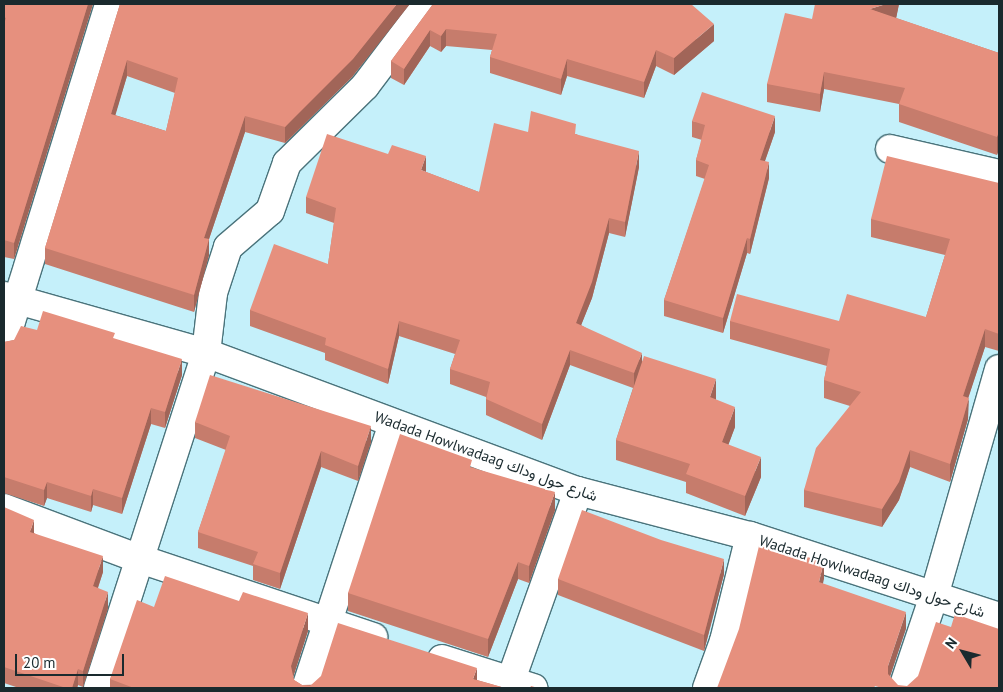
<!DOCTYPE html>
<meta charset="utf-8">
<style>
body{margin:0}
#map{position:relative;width:1003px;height:692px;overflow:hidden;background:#c5f0fa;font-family:"PT Sans",Vazirmatn,sans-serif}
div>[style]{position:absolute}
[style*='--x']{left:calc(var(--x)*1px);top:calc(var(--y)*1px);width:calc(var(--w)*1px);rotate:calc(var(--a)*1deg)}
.roads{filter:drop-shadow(1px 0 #4a737b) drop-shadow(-1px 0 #4a737b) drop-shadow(0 1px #4a737b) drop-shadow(0 -1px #4a737b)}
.minor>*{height:28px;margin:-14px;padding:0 14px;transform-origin:14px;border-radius:14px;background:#fff}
.tertiary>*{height:28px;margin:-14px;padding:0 14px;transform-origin:14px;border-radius:14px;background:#fff}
.wall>*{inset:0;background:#c67c6c}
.shaded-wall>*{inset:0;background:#a16558}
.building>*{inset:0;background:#e6907e}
span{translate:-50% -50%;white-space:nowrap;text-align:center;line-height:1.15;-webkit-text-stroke:4px #fff;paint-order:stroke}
.street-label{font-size:15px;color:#1a2a2e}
.frame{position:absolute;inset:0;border:5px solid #1a2a2e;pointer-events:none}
.north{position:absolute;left:938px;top:627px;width:50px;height:50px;-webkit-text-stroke:4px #fff;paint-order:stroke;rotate:307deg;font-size:14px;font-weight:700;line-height:20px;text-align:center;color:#1a2a2e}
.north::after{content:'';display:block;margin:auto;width:18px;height:22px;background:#1a2a2e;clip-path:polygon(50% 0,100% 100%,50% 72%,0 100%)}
.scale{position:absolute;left:15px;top:654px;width:109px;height:22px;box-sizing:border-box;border:2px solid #1a2a2e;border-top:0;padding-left:6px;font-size:15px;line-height:18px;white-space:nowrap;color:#1a2a2e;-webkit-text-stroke:4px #fff;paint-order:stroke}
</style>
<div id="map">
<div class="roads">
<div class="minor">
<div style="--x:890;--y:149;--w:112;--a:12.9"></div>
<div style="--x:4;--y:344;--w:356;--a:-72.8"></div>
<div style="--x:4;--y:508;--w:145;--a:20.6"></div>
<div style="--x:140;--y:559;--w:246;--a:18.5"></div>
<div style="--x:442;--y:659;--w:96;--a:17.7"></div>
<div style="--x:98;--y:688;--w:352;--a:-72.1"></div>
<div style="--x:206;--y:353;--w:60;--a:-83.3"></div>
<div style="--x:213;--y:293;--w:48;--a:-71.9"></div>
<div style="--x:228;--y:247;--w:55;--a:-40.6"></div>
<div style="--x:270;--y:211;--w:51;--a:-70.5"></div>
<div style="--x:287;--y:163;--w:110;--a:-44.6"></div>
<div style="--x:365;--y:86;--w:103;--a:-52.9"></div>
<div style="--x:306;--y:688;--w:278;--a:-71.8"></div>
<div style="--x:508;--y:688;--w:209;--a:-70.4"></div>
<div style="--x:707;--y:688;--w:50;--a:-70.1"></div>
<div style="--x:724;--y:641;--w:108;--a:-76.1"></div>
<div style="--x:903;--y:688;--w:97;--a:-71.4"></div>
<div style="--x:934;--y:596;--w:236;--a:-74"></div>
</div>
<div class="tertiary">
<div style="--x:4;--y:296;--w:210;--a:15.8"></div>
<div style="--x:206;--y:353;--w:397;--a:20.4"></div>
<div style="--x:578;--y:491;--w:178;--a:14.7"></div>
<div style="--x:750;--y:536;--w:262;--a:18"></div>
</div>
</div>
<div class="wall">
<div style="clip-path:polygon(4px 4px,93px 4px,14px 259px,4px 257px)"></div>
<div style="clip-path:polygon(evenodd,120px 4px,353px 76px,285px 143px,245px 132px,209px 239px,209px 255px,194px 312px,45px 264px,45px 248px,120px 4px,127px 76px,175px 93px,166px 131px,115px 115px,127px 76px)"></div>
<div style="clip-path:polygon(433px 4px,714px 41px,674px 75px,656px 66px,644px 98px,567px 76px,561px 95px,490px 73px,490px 57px,492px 50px,446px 46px,441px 52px,430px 46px,404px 85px,391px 78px,391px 61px)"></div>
<div style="clip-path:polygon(899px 4px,896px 18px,999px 53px,999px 149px,997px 155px,899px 122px,899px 104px,824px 89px,820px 112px,767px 102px,767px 84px,812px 19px)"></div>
<div style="clip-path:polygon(692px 121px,775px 132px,765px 161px,769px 178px,750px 254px,747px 253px,723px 333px,664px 316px,664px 300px,705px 179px,696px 176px,696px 160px,702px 140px,692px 137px)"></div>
<div style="clip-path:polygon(528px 132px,576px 134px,639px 167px,625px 237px,609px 233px,592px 298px,581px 325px,642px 361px,715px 399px,735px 427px,728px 445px,761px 477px,745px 516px,686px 493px,686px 482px,616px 460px,616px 440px,633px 388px,570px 365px,542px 440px,486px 415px,486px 397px,450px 384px,450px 369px,455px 354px,399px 336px,388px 384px,325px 360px,325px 353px,250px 326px,250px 310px,328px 264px,334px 223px,306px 213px,306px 197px,426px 172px,479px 192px)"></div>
<div style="clip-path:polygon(999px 183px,999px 351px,985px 347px,968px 398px,968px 419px,950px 482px,910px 467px,899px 500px,882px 527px,804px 507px,804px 490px,850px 406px,824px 398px,824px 380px,827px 366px,730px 339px,730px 321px,839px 321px,926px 317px,945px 255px,871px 237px,871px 219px)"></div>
<div style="clip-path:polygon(37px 330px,115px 339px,182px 375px,165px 428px,151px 424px,122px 514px,93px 505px,91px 512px,47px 498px,44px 506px,4px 493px,4px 342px,14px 340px)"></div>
<div style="clip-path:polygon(195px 422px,371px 442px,358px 481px,321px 467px,280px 589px,253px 580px,253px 566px,198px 548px,198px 532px,226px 450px,195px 438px)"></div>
<div style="clip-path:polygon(472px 467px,555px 510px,529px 583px,518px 579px,488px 657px,348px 611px,348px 593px)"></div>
<div style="clip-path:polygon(4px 507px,34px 533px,103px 572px,98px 588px,108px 608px,83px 687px,78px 685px,77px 688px,19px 688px,4px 683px)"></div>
<div style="clip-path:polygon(724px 574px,704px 651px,558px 595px,558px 579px)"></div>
<div style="clip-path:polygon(154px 607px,308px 631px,293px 677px,294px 680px,302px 685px,477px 680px,505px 688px,110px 688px,110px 679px)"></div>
</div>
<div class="shaded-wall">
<div style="clip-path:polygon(88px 4px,93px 4px,14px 259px,14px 243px)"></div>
<div style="clip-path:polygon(397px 4px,410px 4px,353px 76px,285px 143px,285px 127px)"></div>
<div style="clip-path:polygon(886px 4px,899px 4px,896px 19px,870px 9px)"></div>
<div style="clip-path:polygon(714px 24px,714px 41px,674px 75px,674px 58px)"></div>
<div style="clip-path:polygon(446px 29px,446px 46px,441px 52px,441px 36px)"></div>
<div style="clip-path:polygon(430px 30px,430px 46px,404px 85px,404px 69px)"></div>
<div style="clip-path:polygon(656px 50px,656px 66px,644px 98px,644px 82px)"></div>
<div style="clip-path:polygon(567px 59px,567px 76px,561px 95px,561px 79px)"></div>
<div style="clip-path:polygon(127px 60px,127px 76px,111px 130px,111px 114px)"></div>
<div style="clip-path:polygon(824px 72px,824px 89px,820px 112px,820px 94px)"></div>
<div style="clip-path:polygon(245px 116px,245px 132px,204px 254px,204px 238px)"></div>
<div style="clip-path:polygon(775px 116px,775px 132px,760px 175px,760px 160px)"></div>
<div style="clip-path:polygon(999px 131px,999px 149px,997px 155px,997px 137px)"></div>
<div style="clip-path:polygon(639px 151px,639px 167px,625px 237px,625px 222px)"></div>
<div style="clip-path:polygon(426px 156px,426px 172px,421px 170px)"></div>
<div style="clip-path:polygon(769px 162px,769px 178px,750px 254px,750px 239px)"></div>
<div style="clip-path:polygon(609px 218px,609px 233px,592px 298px,576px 338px,576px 323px)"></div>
<div style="clip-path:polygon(747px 238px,747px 253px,723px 333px,723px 318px)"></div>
<div style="clip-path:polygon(209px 239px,209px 255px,194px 312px,194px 295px)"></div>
<div style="clip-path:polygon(399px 321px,399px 336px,388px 384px,388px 369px)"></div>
<div style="clip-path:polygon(985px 329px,985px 347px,963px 414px,963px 396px)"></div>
<div style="clip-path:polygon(570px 350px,570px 365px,542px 440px,542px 424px)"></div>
<div style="clip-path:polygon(642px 353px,642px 368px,634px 388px,634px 373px)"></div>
<div style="clip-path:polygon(182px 359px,182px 375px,165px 428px,165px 412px)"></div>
<div style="clip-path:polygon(716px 379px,716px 399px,710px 417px,710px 397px)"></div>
<div style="clip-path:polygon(969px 398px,968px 419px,950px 482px,950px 464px)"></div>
<div style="clip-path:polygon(735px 407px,735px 427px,722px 462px,722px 442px)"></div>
<div style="clip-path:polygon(151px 408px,151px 424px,122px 514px,122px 498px)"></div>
<div style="clip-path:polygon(371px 426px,371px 442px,358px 481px,358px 466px)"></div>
<div style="clip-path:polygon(910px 450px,910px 467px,899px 500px,882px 527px,882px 509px)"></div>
<div style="clip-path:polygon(321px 451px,321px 467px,280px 589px,280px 573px)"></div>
<div style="clip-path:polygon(761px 457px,761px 477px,745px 516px,745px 496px)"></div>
<div style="clip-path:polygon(47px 482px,47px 498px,44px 506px,44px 490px)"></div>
<div style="clip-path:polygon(93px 489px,93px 505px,91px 512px,91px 496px)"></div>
<div style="clip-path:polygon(555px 492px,555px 510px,529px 583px,529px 566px)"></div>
<div style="clip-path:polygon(34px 520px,34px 536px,30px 532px)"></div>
<div style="clip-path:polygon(103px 556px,103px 572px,93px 602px,93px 586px)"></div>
<div style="clip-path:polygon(724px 559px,724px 574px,704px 651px,704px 635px)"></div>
<div style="clip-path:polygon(824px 561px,824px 579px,819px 600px,819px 582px)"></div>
<div style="clip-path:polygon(518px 562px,518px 579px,488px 657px,488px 639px)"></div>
<div style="clip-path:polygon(108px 592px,108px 608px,83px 687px,83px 671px)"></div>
<div style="clip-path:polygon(906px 612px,906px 629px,888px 683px,888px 666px)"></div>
<div style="clip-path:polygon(308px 613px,308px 631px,291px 684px,291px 666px)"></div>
<div style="clip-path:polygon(477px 668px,477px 686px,473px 679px)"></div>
<div style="clip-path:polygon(78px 669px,78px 685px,77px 688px,72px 688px)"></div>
</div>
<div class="building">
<div style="clip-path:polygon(4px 4px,88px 4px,14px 243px,4px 240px,4px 24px,6px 18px,4px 17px)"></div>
<div style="clip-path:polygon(evenodd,120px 4px,397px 4px,353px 59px,285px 127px,245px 116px,204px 238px,209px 239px,194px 295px,45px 248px,120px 4px,127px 60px,178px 78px,166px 131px,111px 114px,127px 60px)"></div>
<div style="clip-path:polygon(433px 4px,691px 4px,714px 24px,674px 58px,656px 50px,644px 82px,567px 59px,561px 79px,490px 57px,497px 34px,446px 29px,441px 36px,430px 30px,404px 69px,391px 61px)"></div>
<div style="clip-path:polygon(815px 4px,886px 4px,870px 9px,999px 53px,999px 131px,997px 137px,899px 104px,905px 88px,824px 72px,820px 94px,767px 84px,785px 13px,812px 19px)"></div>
<div style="clip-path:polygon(702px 92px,775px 116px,760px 160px,769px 162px,750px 239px,747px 238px,723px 318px,664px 300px,709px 165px,696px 160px,705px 125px,692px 121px)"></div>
<div style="clip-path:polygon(531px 111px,576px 124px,575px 134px,639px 151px,625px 222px,609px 218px,592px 282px,576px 323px,642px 353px,634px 373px,570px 350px,542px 424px,486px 399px,490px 382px,450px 369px,460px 340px,399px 321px,388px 369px,325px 345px,326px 338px,250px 310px,274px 244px,328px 264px,336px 208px,306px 197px,327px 134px,388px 154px,392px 145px,426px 156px,421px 170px,479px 192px,494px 123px,528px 132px)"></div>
<div style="clip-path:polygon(887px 156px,999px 183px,999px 334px,985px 329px,963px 396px,969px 398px,968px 401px,950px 464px,910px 450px,899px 482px,882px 509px,804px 490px,816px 448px,861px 392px,824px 380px,830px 349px,730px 321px,737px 294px,839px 321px,847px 294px,926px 317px,950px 239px,871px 219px)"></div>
<div style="clip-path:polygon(43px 311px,115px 333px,113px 338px,182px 359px,165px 412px,151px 408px,122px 498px,93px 489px,91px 496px,47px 482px,44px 490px,4px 477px,4px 342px,14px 340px,21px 326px,37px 330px)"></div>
<div style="clip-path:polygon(644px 356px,716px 379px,710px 397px,735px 407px,722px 442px,761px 457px,745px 496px,686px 474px,690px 464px,616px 440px)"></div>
<div style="clip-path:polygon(210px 375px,371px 426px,358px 466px,321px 451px,280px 573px,253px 564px,258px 552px,198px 532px,230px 436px,195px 422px)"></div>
<div style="clip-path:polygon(400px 434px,472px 460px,470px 467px,555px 492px,529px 566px,518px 562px,488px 639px,348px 593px)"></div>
<div style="clip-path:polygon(4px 507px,34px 520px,30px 532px,103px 556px,93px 586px,108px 592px,83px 671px,78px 669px,72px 688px,66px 688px,4px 667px)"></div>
<div style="clip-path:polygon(582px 510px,661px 540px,724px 559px,704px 635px,558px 579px)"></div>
<div style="clip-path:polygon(759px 546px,824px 561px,819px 582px,906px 612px,888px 666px,888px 674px,898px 685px,907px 686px,918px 676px,936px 622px,951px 627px,955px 614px,999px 629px,999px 688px,882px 688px,875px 686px,874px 688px,717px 688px,739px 629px)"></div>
<div style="clip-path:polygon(165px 576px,239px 601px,243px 592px,308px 613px,291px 666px,294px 680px,302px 685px,310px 686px,321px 676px,338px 623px,477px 668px,473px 679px,505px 688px,134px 688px,110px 679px,137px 600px,154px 607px)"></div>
<div style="clip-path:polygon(531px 686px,538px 688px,530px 688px)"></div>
</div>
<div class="street-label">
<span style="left:486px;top:456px;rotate:20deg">Wadada Howlwadaag شارع حول وداك</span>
<span style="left:872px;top:576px;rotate:18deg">Wadada Howlwadaag شارع حول وداك</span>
</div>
<div class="frame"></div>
<div class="north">N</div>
<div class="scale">20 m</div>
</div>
